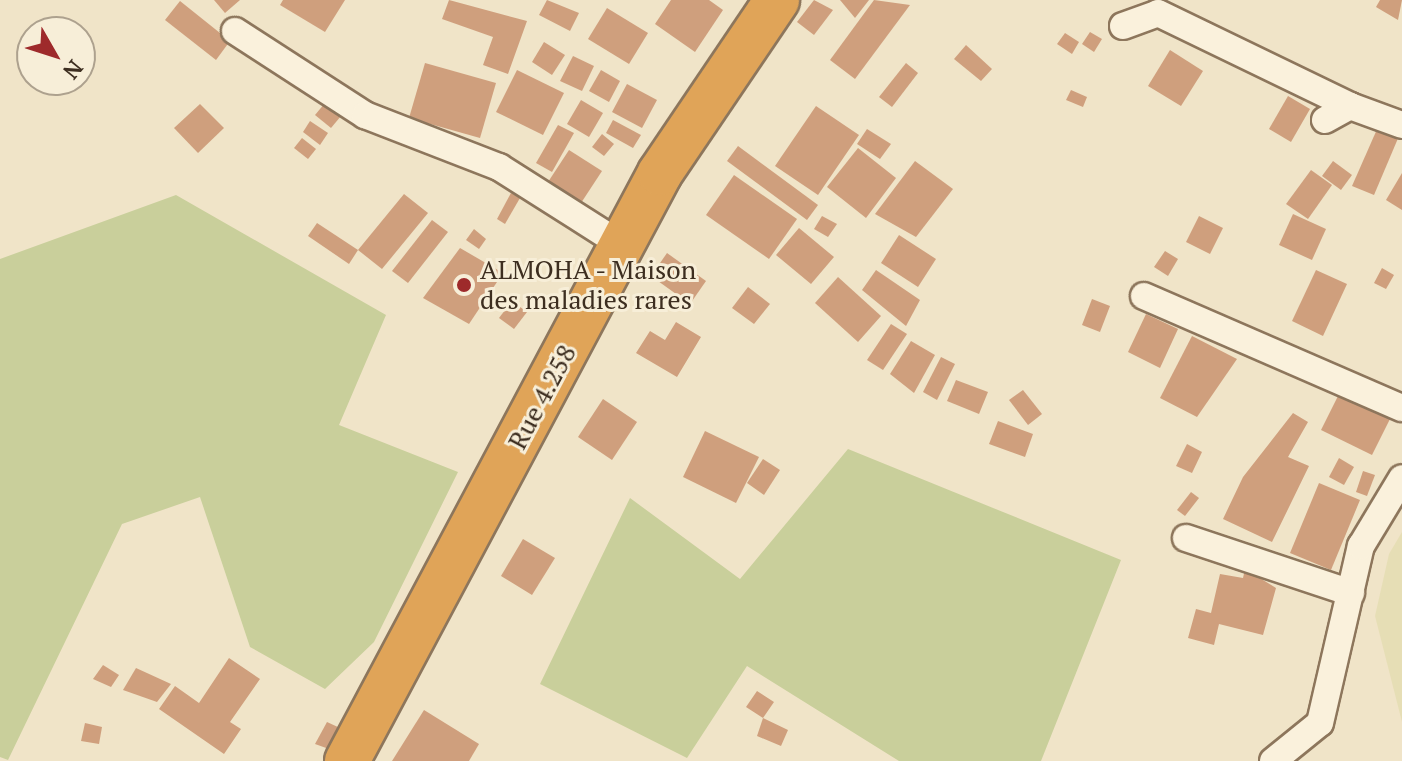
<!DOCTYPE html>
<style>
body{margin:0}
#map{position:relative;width:1402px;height:761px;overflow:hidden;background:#f0e4c8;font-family:"PT Serif",serif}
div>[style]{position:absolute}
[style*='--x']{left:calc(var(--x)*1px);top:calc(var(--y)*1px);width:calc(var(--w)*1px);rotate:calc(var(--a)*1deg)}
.farmland>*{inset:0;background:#e6deb5}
.green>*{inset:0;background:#c9cf9b}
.building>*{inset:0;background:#cf9f7d}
.roads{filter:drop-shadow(2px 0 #8d765c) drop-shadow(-2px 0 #8d765c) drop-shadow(0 2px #8d765c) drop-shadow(0 -2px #8d765c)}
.street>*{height:26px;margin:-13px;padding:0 13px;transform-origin:13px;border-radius:13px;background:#faf1dc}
.highway>*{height:44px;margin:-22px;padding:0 22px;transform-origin:22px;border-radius:22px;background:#e0a458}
.dots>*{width:22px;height:22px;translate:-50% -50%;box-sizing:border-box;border:4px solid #f7eed8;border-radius:50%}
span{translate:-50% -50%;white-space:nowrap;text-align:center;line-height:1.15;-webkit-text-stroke:6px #f7eed8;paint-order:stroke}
.poi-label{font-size:26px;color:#3d2e20}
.left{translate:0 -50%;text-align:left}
.street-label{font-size:26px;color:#3d2e20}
.north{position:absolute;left:16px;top:16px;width:80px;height:80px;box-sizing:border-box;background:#f7eed8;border:2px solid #ada18e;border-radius:50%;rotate:129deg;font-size:22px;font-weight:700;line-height:32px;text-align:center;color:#3d2e20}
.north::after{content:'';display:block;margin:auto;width:28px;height:36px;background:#9e2a2b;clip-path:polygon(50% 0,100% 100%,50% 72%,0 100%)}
</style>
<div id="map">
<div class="farmland">
<div style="clip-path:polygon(1402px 532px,1402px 722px,1375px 616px,1389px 554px)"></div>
</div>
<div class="green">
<div style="clip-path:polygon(176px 195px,386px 315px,339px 425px,458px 472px,374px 642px,325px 689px,250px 647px,200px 497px,122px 524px,8px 760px,0 757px,0 259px)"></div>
<div style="clip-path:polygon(848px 449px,1121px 560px,1041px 761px,899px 761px,747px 666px,687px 758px,540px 684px,630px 498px,740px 579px)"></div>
</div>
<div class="building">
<div style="clip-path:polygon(214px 0,240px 0,225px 13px)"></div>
<div style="clip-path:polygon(283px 0,345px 0,325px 32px,280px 5px)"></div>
<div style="clip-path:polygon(449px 0,527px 21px,508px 74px,483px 65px,493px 37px,442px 19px)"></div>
<div style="clip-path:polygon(547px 0,579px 13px,570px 31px,539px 15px)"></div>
<div style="clip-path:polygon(671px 0,709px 0,723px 10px,695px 52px,655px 24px)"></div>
<div style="clip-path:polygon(814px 0,833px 10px,814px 35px,797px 22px)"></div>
<div style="clip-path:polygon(840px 0,869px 0,855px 18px)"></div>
<div style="clip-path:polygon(874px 0,910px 5px,855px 79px,830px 60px)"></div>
<div style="clip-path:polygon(1380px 0,1402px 0,1398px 20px,1376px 7px)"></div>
<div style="clip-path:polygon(180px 1px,230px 41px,216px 60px,165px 20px)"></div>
<div style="clip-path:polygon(607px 8px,648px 33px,629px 64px,588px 39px)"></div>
<div style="clip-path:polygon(1090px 32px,1102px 39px,1094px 52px,1082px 44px)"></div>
<div style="clip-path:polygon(1065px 33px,1079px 42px,1072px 54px,1057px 44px)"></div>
<div style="clip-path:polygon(544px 42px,565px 55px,552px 75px,532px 62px)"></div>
<div style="clip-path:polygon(966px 45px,992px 69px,981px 81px,954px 59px)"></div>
<div style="clip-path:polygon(1170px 50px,1203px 71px,1181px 106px,1148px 86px)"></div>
<div style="clip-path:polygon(573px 56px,594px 66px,582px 91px,560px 81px)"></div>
<div style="clip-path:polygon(425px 63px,496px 83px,480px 138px,409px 118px)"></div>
<div style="clip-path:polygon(906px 63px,918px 73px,892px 107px,879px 97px)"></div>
<div style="clip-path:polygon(517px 70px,564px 93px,543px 135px,496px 112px)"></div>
<div style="clip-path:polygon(601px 70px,620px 81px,609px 102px,589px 91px)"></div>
<div style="clip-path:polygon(627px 84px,657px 100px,642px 128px,612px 112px)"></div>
<div style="clip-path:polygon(1071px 90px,1087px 97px,1083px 107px,1066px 100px)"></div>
<div style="clip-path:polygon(1288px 96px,1310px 109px,1291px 142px,1269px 129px)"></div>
<div style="clip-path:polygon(581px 100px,603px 113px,589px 137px,567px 124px)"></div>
<div style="clip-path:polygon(325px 103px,341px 116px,331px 128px,315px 115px)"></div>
<div style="clip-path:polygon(200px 104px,224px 128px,198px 153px,174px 128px)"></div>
<div style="clip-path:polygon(816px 106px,859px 135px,818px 195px,775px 166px)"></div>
<div style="clip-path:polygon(613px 120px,641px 135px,633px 148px,606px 133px)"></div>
<div style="clip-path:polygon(310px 121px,328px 133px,320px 145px,303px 132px)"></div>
<div style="clip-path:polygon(558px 125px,574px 133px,552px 172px,536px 163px)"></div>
<div style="clip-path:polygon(1378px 127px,1399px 136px,1374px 195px,1352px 186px)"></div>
<div style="clip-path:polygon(867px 129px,891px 144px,880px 159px,857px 144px)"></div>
<div style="clip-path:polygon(602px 134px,614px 144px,604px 156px,592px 147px)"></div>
<div style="clip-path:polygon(302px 138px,316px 149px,308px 159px,294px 148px)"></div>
<div style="clip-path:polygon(738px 146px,818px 205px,807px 220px,727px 161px)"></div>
<div style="clip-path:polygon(858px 148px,896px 178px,866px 218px,827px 187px)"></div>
<div style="clip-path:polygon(569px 150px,602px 171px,581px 203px,548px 182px)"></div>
<div style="clip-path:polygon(915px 161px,953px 189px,916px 237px,875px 214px)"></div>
<div style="clip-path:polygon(1333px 161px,1352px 175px,1341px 190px,1322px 176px)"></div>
<div style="clip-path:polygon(1311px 170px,1332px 185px,1308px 219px,1286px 204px)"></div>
<div style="clip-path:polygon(1402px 173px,1402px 210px,1386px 200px)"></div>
<div style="clip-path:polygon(734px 175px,797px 219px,769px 259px,706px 215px)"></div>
<div style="clip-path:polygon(511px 193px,520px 198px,505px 224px,497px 219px)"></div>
<div style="clip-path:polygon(404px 194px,428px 213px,382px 269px,358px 250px)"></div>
<div style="clip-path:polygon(1293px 214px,1326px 229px,1312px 260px,1279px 245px)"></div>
<div style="clip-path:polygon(822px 216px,837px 224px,828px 237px,814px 229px)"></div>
<div style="clip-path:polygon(1199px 216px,1223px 228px,1210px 254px,1186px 242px)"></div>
<div style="clip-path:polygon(432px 220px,448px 232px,408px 283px,392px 271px)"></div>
<div style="clip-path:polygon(317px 223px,358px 250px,349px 264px,308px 236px)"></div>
<div style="clip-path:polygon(799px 228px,834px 257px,811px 284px,776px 255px)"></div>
<div style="clip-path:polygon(474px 229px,486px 239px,479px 249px,466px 240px)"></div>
<div style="clip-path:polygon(899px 235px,936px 259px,918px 287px,881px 263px)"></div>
<div style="clip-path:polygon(460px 248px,503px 273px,469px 324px,423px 298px)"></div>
<div style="clip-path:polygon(1165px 251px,1178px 259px,1168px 276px,1154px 267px)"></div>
<div style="clip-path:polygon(667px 253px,706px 281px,690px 304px,651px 276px)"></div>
<div style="clip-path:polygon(1382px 268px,1394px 275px,1386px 289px,1374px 283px)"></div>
<div style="clip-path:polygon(876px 270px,920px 300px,906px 326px,862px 290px)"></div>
<div style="clip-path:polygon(1316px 270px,1347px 284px,1323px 336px,1292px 321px)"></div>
<div style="clip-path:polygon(838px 277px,881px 316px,858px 342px,815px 303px)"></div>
<div style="clip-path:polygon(748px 287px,770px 304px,754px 324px,732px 308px)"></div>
<div style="clip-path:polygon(1092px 299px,1110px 306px,1100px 332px,1082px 325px)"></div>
<div style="clip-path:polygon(512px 301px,527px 312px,514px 329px,499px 318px)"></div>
<div style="clip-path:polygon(1146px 314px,1178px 329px,1160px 368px,1128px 352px)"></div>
<div style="clip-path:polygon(676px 322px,701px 337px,677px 377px,636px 353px,650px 331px,665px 340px)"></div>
<div style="clip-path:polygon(891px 324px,907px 334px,883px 370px,867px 360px)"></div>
<div style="clip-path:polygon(1192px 336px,1237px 359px,1197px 417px,1160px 398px)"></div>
<div style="clip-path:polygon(911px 341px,935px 355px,914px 393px,890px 374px)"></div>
<div style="clip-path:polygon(941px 357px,955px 364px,937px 400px,923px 392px)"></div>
<div style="clip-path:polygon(956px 380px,988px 392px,979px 414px,947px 401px)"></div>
<div style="clip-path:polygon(1023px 390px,1042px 414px,1028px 425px,1009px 400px)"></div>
<div style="clip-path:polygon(1339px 394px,1390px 419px,1372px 455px,1321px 430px)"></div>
<div style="clip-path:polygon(603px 399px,637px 422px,612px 460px,578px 437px)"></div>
<div style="clip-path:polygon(1293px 413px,1308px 422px,1288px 457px,1309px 466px,1272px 542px,1223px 519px,1243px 477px)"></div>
<div style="clip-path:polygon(998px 421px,1033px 434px,1025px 457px,989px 444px)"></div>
<div style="clip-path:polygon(705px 431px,759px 457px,736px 503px,683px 477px)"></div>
<div style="clip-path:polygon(1187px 444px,1202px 452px,1192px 473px,1176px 466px)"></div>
<div style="clip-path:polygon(1339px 458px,1354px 467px,1344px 485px,1329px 477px)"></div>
<div style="clip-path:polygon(763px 459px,780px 470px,764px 495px,747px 483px)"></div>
<div style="clip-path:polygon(1363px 471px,1375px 475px,1367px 496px,1356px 492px)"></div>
<div style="clip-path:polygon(1319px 483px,1360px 500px,1331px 570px,1290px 553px)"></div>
<div style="clip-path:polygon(1191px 492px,1199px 498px,1185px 516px,1177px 510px)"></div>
<div style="clip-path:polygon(523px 539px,555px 558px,532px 595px,501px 576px)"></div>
<div style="clip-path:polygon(1245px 569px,1276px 588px,1263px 635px,1219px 624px,1214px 645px,1188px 638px,1196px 609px,1211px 613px,1220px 574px,1243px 578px)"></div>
<div style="clip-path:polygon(229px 658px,260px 679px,230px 722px,241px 729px,224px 754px,159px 709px,175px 686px,199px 703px)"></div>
<div style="clip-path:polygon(103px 665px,119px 675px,111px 687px,93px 679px)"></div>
<div style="clip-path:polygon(136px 668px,171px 684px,157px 702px,123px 690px)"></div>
<div style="clip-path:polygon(757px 691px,774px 702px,763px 718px,788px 730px,781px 746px,757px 736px,763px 718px,746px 707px)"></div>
<div style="clip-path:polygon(424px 710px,479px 744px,469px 761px,392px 761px)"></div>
<div style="clip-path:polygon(327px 722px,340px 728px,329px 749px,315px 744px)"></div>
<div style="clip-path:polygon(85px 723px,102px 727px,99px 744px,81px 741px)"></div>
</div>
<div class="roads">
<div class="street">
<div style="--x:1123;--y:26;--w:37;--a:-20"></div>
<div style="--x:1158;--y:13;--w:213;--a:25.8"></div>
<div style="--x:235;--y:31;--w:155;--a:32.9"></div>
<div style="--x:365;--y:115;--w:144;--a:21.2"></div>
<div style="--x:499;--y:167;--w:146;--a:32.4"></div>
<div style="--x:1325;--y:120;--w:29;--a:-29"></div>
<div style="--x:1350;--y:106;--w:55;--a:20.1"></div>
<div style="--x:1144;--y:296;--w:281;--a:23.5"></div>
<div style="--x:1186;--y:538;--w:174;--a:18.4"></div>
<div style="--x:1273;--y:761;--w:60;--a:-39"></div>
<div style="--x:1320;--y:723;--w:182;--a:-77"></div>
<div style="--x:1361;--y:546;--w:79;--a:-58.9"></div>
</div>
<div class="highway">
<div style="--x:347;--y:761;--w:666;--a:-61.97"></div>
<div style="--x:660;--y:173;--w:209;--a:-55.9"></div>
</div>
</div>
<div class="dots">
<div style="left:464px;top:285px;background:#9e2a2b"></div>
</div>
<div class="poi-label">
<span class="left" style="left:480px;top:285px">ALMOHA - Maison<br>des maladies rares</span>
</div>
<div class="street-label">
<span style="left:542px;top:397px;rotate:-62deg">Rue 4.258</span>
</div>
<div class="north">N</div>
</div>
